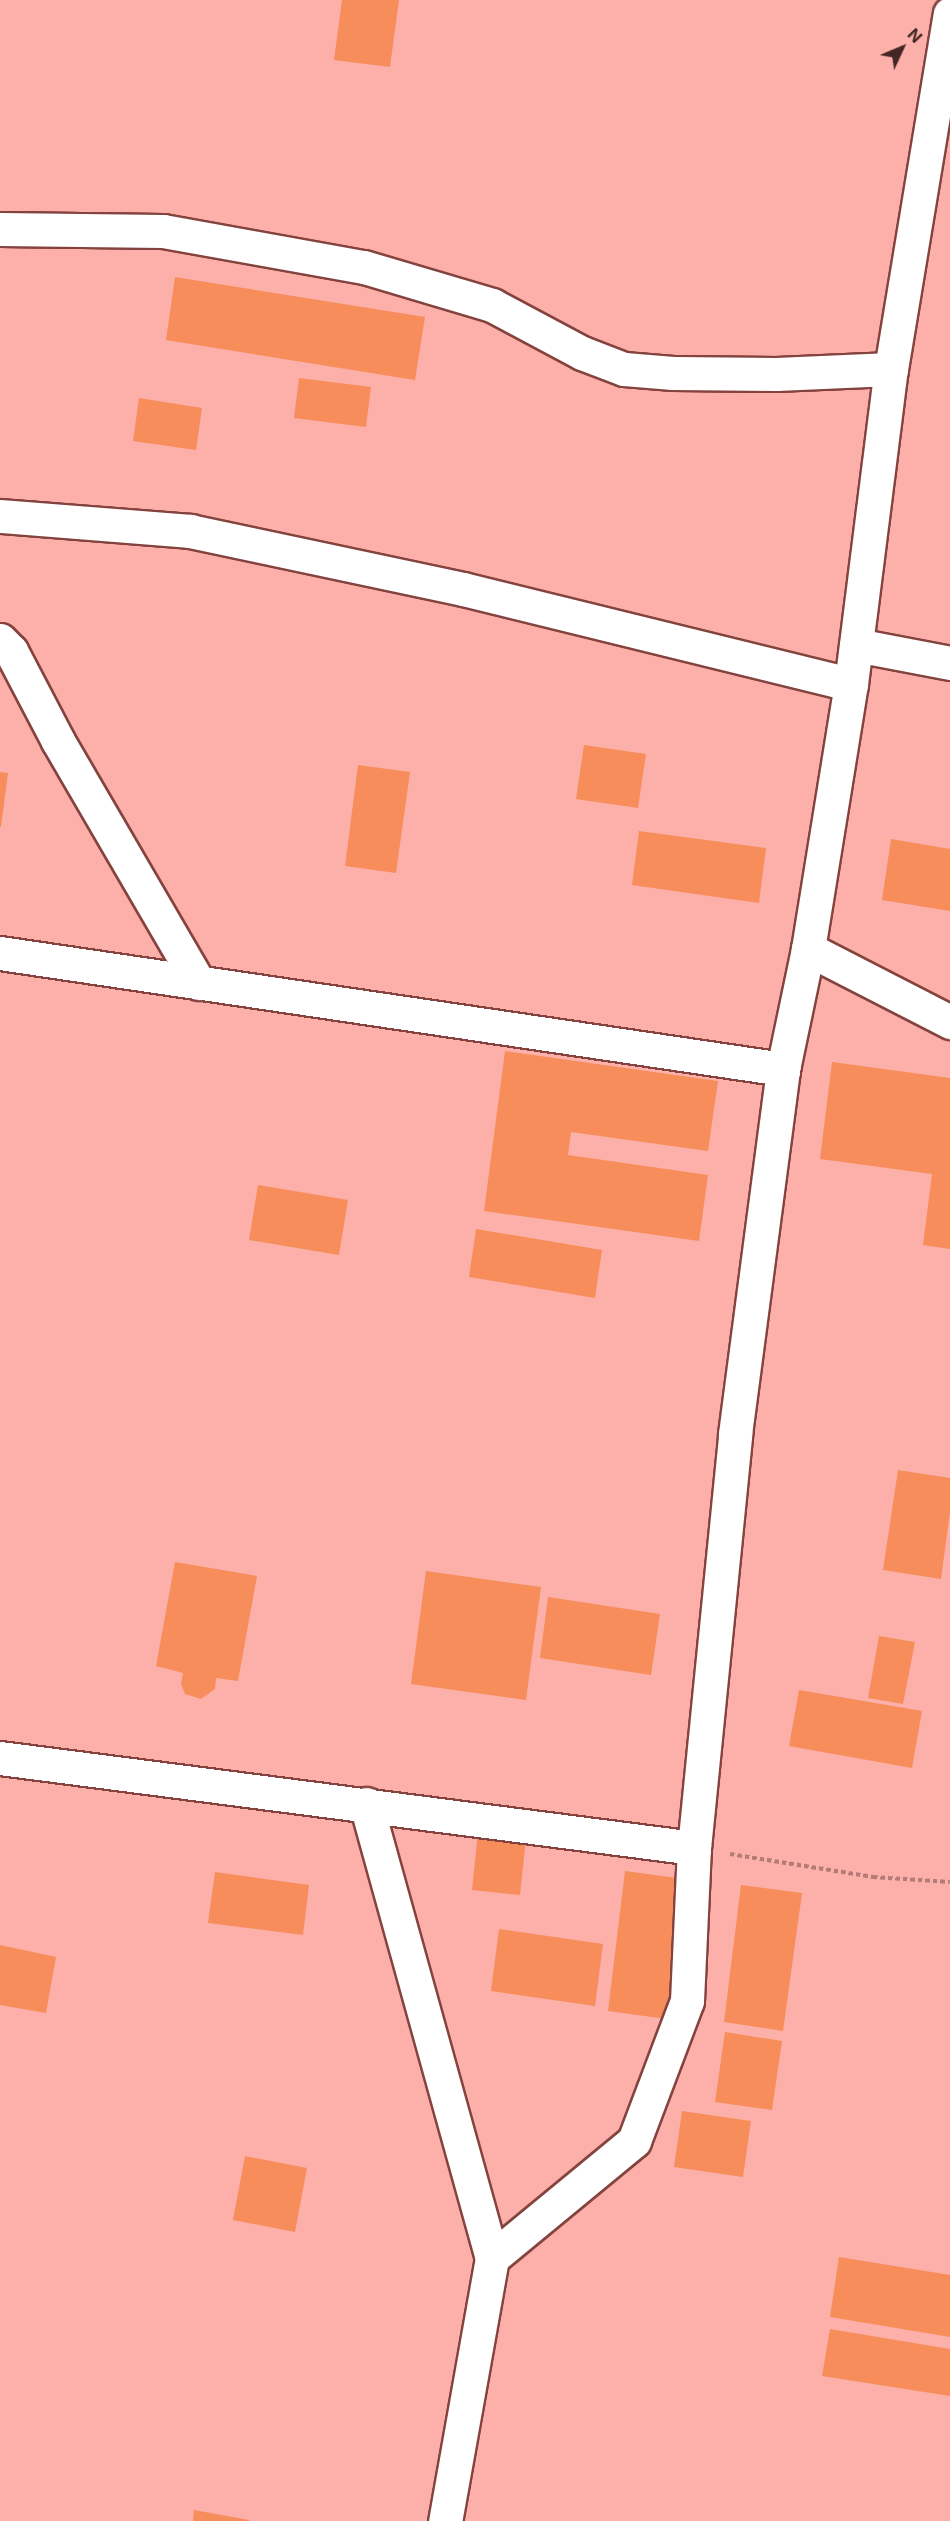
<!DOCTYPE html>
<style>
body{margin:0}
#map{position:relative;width:950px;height:2521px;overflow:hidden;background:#fcb0a9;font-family:Inter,sans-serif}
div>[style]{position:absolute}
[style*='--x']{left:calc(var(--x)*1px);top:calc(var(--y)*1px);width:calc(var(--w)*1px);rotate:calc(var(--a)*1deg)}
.building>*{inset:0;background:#f68d5b}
.path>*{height:4px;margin-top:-2px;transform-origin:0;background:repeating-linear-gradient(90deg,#b57b76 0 4.5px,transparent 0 7.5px)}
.roads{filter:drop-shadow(2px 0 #84433e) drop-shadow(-2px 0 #84433e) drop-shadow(0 2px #84433e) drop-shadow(0 -2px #84433e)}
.minor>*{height:33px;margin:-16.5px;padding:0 16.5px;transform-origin:16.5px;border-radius:16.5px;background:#fff}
span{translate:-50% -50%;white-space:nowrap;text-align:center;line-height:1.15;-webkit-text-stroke:5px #fcb0a9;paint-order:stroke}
.north{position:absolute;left:872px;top:18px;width:60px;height:60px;-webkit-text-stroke:4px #fcb0a9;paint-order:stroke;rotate:46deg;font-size:16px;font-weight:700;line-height:24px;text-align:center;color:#442725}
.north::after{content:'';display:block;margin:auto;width:21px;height:27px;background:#442725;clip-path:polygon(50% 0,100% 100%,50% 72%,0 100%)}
</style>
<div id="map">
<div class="building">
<div style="clip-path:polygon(342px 0,399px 0,390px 67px,334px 60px)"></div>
<div style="clip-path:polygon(175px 277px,425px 317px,415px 380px,166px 340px)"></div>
<div style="clip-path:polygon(299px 378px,371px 387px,366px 427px,294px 418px)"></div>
<div style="clip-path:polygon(139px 398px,202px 408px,196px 450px,133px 441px)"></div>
<div style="clip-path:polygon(584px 745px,646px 754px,638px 808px,576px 799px)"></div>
<div style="clip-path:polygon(358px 765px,410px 772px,396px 873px,345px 866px)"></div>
<div style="clip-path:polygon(0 772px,8px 773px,1px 827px,0 827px)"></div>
<div style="clip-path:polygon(639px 831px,766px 848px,759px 903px,632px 885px)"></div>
<div style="clip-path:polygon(891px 839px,950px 849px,950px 911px,882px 900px)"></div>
<div style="clip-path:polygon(505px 1051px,718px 1081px,708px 1151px,571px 1132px,568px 1155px,708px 1175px,699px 1241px,484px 1211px)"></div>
<div style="clip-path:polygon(832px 1062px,950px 1078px,950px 1249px,923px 1245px,932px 1174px,820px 1159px)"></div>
<div style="clip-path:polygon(258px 1185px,348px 1200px,339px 1255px,249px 1240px)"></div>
<div style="clip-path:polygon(476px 1229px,602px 1250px,595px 1298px,469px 1277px)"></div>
<div style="clip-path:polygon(898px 1470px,950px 1478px,950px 1512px,941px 1579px,883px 1570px)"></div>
<div style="clip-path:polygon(175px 1562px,257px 1576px,238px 1681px,216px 1678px,215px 1689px,201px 1699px,185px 1694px,181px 1684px,183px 1673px,156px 1666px)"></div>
<div style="clip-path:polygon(426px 1571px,541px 1587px,526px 1700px,411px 1684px)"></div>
<div style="clip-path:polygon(548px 1597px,660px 1614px,651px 1675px,540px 1658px)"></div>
<div style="clip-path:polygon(879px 1636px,915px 1642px,903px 1704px,868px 1698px)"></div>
<div style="clip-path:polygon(799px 1690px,922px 1711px,912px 1768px,789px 1746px)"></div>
<div style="clip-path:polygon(478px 1832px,526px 1838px,520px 1895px,472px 1890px)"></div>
<div style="clip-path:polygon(625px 1871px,684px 1879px,667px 2019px,608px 2011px)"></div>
<div style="clip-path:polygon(215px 1872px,309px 1885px,303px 1935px,208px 1923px)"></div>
<div style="clip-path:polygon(741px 1885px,802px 1893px,783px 2031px,724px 2022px)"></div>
<div style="clip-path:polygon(499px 1929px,603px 1944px,595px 2006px,491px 1991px)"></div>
<div style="clip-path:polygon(0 1945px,56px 1957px,46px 2013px,0 2005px)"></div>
<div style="clip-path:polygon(725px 2032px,782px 2041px,772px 2110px,715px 2102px)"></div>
<div style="clip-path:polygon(682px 2111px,751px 2121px,743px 2177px,674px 2167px)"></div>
<div style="clip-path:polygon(245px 2156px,307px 2168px,295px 2232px,233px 2220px)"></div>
<div style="clip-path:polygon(839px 2257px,950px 2275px,950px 2337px,830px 2317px)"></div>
<div style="clip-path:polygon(830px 2329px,950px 2349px,950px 2396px,822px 2376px)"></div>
<div style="clip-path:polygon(194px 2510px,249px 2520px,249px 2521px,193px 2521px)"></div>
</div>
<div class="path">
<div style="--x:730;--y:1854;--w:145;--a:9.1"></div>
<div style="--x:873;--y:1877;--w:77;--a:3.7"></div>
</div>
<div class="roads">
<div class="minor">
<div style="--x:0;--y:229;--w:163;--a:0.7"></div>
<div style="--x:163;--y:231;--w:204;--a:10.2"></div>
<div style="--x:364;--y:267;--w:134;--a:16.5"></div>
<div style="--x:492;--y:305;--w:102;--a:28.1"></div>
<div style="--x:582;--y:353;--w:45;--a:20.9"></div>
<div style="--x:624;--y:369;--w:49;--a:4.7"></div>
<div style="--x:673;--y:373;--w:103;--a:0.6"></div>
<div style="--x:776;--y:374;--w:115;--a:-2.5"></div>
<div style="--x:0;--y:516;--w:191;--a:4.5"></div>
<div style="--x:190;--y:531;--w:279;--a:12"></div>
<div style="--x:463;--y:589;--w:399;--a:13.8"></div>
<div style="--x:0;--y:640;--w:16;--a:45"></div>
<div style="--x:11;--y:651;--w:102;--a:62.4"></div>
<div style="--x:58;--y:741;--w:280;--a:59.8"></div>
<div style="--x:856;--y:645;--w:96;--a:10.8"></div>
<div style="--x:808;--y:949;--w:160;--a:27.2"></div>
<div style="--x:0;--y:953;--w:792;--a:8.43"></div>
<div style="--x:0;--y:1758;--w:700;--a:7.39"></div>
<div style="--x:694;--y:1848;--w:416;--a:-84.3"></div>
<div style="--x:735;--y:1434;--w:368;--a:-82.5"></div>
<div style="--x:783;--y:1069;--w:123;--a:-78.2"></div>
<div style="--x:808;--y:949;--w:268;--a:-80.8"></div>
<div style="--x:851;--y:684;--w:318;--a:-82.8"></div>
<div style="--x:891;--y:369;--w:360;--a:-80.6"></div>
<div style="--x:366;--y:1804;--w:471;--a:74.5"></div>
<div style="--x:492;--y:2258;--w:267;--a:100.1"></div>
<div style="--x:492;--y:2258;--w:184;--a:-39.5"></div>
<div style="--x:634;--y:2141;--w:150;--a:-69.3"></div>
<div style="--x:687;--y:2001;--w:153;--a:-87.4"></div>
</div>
</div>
<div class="north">N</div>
</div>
